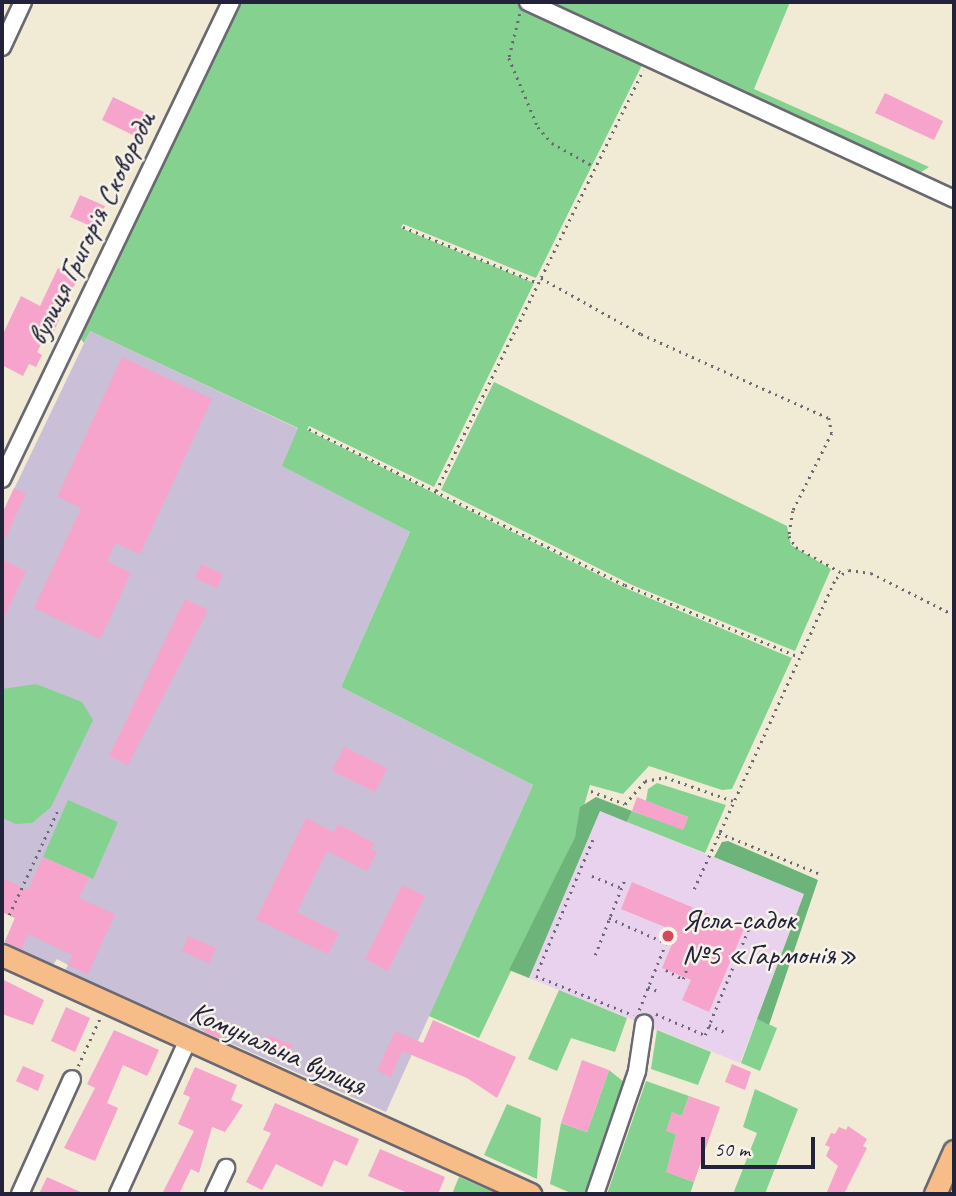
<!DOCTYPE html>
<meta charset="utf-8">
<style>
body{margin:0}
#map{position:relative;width:956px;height:1196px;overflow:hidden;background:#f1ead4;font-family:Caveat,sans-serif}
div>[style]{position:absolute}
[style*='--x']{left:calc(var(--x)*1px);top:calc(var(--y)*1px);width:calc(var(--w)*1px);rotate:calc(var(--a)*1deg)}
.built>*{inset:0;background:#e9d2ed}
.industrial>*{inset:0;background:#c9bfd7}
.green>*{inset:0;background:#85d290}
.forest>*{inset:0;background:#6cb47a}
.building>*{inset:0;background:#f7a4cd}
.path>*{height:2.5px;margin-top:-1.25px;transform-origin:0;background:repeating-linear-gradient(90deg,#6a6871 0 2px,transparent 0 7px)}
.roads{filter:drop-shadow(2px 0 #6a6871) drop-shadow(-2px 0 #6a6871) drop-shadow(0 2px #6a6871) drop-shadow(0 -2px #6a6871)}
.minor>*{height:16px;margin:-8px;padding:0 8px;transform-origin:8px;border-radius:8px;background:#fff}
.major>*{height:21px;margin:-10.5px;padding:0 10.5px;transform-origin:10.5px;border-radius:10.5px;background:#f7bd88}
.dots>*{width:19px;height:19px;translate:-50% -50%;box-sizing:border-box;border:4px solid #f7f3e8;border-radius:50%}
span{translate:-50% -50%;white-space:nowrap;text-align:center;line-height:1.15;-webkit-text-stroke:5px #f7f3e8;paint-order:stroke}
.street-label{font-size:30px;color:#22223b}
.poi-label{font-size:30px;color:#22223b}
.left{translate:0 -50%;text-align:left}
.frame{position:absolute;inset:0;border:4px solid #22223b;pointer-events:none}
.scale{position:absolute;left:701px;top:1137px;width:114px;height:32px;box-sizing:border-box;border:4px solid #22223b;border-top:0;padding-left:9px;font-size:21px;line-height:24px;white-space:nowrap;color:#22223b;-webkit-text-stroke:5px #f7f3e8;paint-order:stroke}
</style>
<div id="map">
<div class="built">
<div style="clip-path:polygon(600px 811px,804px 894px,740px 1063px,529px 978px)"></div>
</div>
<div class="industrial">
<div style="clip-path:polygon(90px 331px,299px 429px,283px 466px,410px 532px,341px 687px,533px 785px,386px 1112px,65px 970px,68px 965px,57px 959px,53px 965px,4px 943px,15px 918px,2px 912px,2px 514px)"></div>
</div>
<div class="green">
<div style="clip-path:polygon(237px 2px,516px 2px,644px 61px,536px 278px,403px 224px,401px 228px,534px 283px,434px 487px,309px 426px,307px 430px,623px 587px,792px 658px,732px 789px,722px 790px,649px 766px,623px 794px,590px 785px,575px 837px,479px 1038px,429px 1016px,533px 785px,341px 687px,410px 532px,282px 466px,298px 428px,90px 331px,84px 343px,80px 338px)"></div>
<div style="clip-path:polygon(545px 2px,790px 2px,754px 89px,929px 167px,918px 174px)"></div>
<div style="clip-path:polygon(494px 382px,787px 526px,791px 545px,831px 569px,795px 651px,632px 585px,441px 490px)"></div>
<div style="clip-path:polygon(36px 684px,82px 702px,93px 720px,51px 807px,32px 823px,16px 824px,2px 818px,2px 689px)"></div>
<div style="clip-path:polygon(657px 783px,726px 805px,705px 853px,627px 822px,632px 811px,683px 829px,688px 817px,646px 801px,648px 789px)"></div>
<div style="clip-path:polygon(68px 800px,118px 822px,93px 879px,43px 857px)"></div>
<div style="clip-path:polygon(559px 990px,627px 1018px,615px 1052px,571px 1038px,557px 1071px,528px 1059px)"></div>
<div style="clip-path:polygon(757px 1019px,777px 1028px,760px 1071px,741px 1063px)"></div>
<div style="clip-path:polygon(657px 1030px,711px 1052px,698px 1085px,651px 1069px)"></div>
<div style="clip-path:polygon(609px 1070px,624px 1082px,585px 1194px,573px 1194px,550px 1184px,561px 1123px,587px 1132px)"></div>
<div style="clip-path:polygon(646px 1081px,689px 1096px,682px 1116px,672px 1113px,667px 1131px,676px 1134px,667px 1172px,694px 1182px,690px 1194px,607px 1194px)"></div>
<div style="clip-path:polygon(755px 1089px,798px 1109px,765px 1194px,733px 1194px,757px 1133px,743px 1127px)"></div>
<div style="clip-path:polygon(507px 1104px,541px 1118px,537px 1179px,484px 1155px)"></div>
<div style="clip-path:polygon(459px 1177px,498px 1194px,452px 1194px)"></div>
</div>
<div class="forest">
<div style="clip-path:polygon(596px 797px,632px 811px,627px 822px,600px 811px,529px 978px,509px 970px,575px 837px,580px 807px)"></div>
<div style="clip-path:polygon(728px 841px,818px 880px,769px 1025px,757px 1019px,804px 894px,714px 857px,722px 842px)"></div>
</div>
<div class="building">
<div style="clip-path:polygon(885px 93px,943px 121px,934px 140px,875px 113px)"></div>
<div style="clip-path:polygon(113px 97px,150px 115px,139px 138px,102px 120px)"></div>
<div style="clip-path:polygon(80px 195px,105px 206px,95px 228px,70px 217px)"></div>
<div style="clip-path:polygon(58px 268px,79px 278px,56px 314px,61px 316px,53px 333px,48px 331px,37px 352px,42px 355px,36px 367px,29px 364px,23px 376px,2px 365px,2px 336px,21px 296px,40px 306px)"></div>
<div style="clip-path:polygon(122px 357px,212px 399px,140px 554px,115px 543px,107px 561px,131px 573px,100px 639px,34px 608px,81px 508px,57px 497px)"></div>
<div style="clip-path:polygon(14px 488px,26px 494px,2px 545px,2px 514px)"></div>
<div style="clip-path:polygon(2px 559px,26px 571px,2px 622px)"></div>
<div style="clip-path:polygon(201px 564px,223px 574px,217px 588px,195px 578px)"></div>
<div style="clip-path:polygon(185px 599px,208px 610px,128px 765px,109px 756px)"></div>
<div style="clip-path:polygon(344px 747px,387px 768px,375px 792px,332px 771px)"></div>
<div style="clip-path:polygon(637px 797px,688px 817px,683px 830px,632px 811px)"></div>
<div style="clip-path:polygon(306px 818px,334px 832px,338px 824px,374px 843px,371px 849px,377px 852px,367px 871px,327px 851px,297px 912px,339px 933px,328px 954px,256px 919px)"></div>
<div style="clip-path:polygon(43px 857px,89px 877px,79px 898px,115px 914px,88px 974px,68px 965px,72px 955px,28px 934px,21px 949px,5px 942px,15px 918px,2px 912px,2px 878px,28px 890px)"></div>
<div style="clip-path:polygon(632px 882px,744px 929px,709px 1012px,682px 1000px,691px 980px,662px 968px,677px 932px,621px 909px)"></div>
<div style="clip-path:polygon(402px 885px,425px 896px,388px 971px,365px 959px)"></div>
<div style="clip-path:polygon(188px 936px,216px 948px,209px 963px,182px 951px)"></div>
<div style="clip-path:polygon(2px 979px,44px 1000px,33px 1025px,2px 1014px)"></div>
<div style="clip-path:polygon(66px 1007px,90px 1018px,75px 1052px,51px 1041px)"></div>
<div style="clip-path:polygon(211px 1016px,225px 1022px,218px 1038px,204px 1032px)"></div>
<div style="clip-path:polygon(433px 1020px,516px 1057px,497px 1098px,467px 1078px,402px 1051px,391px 1077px,377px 1071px,395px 1031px,423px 1043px)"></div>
<div style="clip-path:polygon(114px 1030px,159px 1050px,147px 1076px,123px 1065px,107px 1103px,118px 1108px,95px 1161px,64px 1148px,95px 1088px,87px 1084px)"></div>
<div style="clip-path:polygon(268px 1035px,293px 1045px,288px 1056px,263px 1046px)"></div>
<div style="clip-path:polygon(582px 1060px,609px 1070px,587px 1132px,561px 1123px)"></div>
<div style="clip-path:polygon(732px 1064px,751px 1072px,745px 1090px,725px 1082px)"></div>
<div style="clip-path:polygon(23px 1066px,44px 1075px,38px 1091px,16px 1081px)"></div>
<div style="clip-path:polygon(195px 1067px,237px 1085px,231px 1100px,243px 1105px,225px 1132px,212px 1127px,199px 1173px,191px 1169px,179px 1194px,162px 1194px,194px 1131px,178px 1124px,190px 1097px,183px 1094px)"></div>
<div style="clip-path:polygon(689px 1096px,720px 1107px,694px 1182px,666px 1172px,676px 1134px,666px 1131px,672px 1112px,682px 1116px)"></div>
<div style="clip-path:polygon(275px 1103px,359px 1139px,347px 1166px,334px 1160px,322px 1187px,276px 1164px,262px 1190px,246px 1182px,271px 1133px,263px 1130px)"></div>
<div style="clip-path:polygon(848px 1126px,867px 1139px,863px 1146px,867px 1148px,844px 1194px,826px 1194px,838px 1166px,826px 1156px,830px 1147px,825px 1145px,831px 1133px,835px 1134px,839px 1127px,846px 1130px)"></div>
<div style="clip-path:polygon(380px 1149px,445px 1177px,438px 1194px,410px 1194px,368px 1176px)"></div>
<div style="clip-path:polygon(47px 1177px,85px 1194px,39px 1194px)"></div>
</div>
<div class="path">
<div style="--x:520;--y:14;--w:45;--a:104"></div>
<div style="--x:509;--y:58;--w:75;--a:67.2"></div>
<div style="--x:538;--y:127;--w:21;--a:49"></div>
<div style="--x:552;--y:143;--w:49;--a:29.2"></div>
<div style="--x:403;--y:227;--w:146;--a:22.5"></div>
<div style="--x:541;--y:278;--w:115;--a:29.2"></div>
<div style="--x:641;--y:334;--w:206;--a:24.1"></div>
<div style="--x:829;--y:418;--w:15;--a:79"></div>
<div style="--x:832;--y:433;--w:87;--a:116.6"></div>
<div style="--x:793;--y:511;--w:25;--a:99"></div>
<div style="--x:789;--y:536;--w:13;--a:58"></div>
<div style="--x:796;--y:547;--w:53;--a:29.5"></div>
<div style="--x:309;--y:429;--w:352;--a:26.3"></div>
<div style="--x:625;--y:585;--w:186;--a:22.4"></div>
<div style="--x:436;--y:491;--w:469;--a:-63.8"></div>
<div style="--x:591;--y:791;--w:36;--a:21"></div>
<div style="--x:625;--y:804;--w:30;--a:-49"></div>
<div style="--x:645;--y:781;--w:20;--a:-11"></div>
<div style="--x:665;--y:777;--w:72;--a:19.4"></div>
<div style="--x:719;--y:833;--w:107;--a:22"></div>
<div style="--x:593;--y:840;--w:147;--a:112.7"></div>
<div style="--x:536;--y:976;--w:105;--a:21.9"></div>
<div style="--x:592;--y:876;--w:31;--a:22"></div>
<div style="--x:694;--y:889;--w:342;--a:-65.5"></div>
<div style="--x:836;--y:578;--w:15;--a:-32"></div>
<div style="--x:849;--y:570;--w:22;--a:8"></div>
<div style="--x:871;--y:573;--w:93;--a:26.8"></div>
<div style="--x:9;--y:915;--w:116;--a:-65"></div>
<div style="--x:609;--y:918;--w:62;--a:23.7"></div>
<div style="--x:595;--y:955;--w:82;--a:-68.5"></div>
<div style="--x:666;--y:970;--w:19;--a:28"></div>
<div style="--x:683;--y:979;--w:12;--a:-70"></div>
<div style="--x:648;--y:987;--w:11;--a:22"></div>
<div style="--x:639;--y:1010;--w:86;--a:-68.2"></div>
<div style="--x:656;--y:1014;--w:53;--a:23.2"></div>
<div style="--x:705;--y:1035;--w:132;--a:-67.7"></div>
<div style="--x:709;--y:1025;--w:17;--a:24"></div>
<div style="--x:78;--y:1066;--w:53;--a:-65.4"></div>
</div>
<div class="roads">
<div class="minor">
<div style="--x:528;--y:2;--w:469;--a:24.8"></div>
<div style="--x:2;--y:47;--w:50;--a:-65"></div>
<div style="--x:2;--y:479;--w:529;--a:-64.36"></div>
<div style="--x:20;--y:1194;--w:126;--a:-65.7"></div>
<div style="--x:118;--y:1194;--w:169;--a:-65.6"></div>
<div style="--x:214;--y:1194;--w:29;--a:-65"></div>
<div style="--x:595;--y:1194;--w:130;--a:-71.1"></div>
<div style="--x:637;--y:1071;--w:48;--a:-81.5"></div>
</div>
<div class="major">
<div style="--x:2;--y:955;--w:580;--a:24.35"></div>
<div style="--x:935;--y:1194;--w:47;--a:-66.2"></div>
</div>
</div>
<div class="dots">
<div style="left:668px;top:936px;background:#d1495b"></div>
</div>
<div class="street-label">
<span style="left:91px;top:228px;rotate:-64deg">вулиця Григорія Сковороди</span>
<span style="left:278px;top:1048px;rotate:24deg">Комунальна вулиця</span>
</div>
<div class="poi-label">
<span class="left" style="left:682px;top:936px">Ясла-садок<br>№5 «Гармонія»</span>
</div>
<div class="frame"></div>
<div class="scale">50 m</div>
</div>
